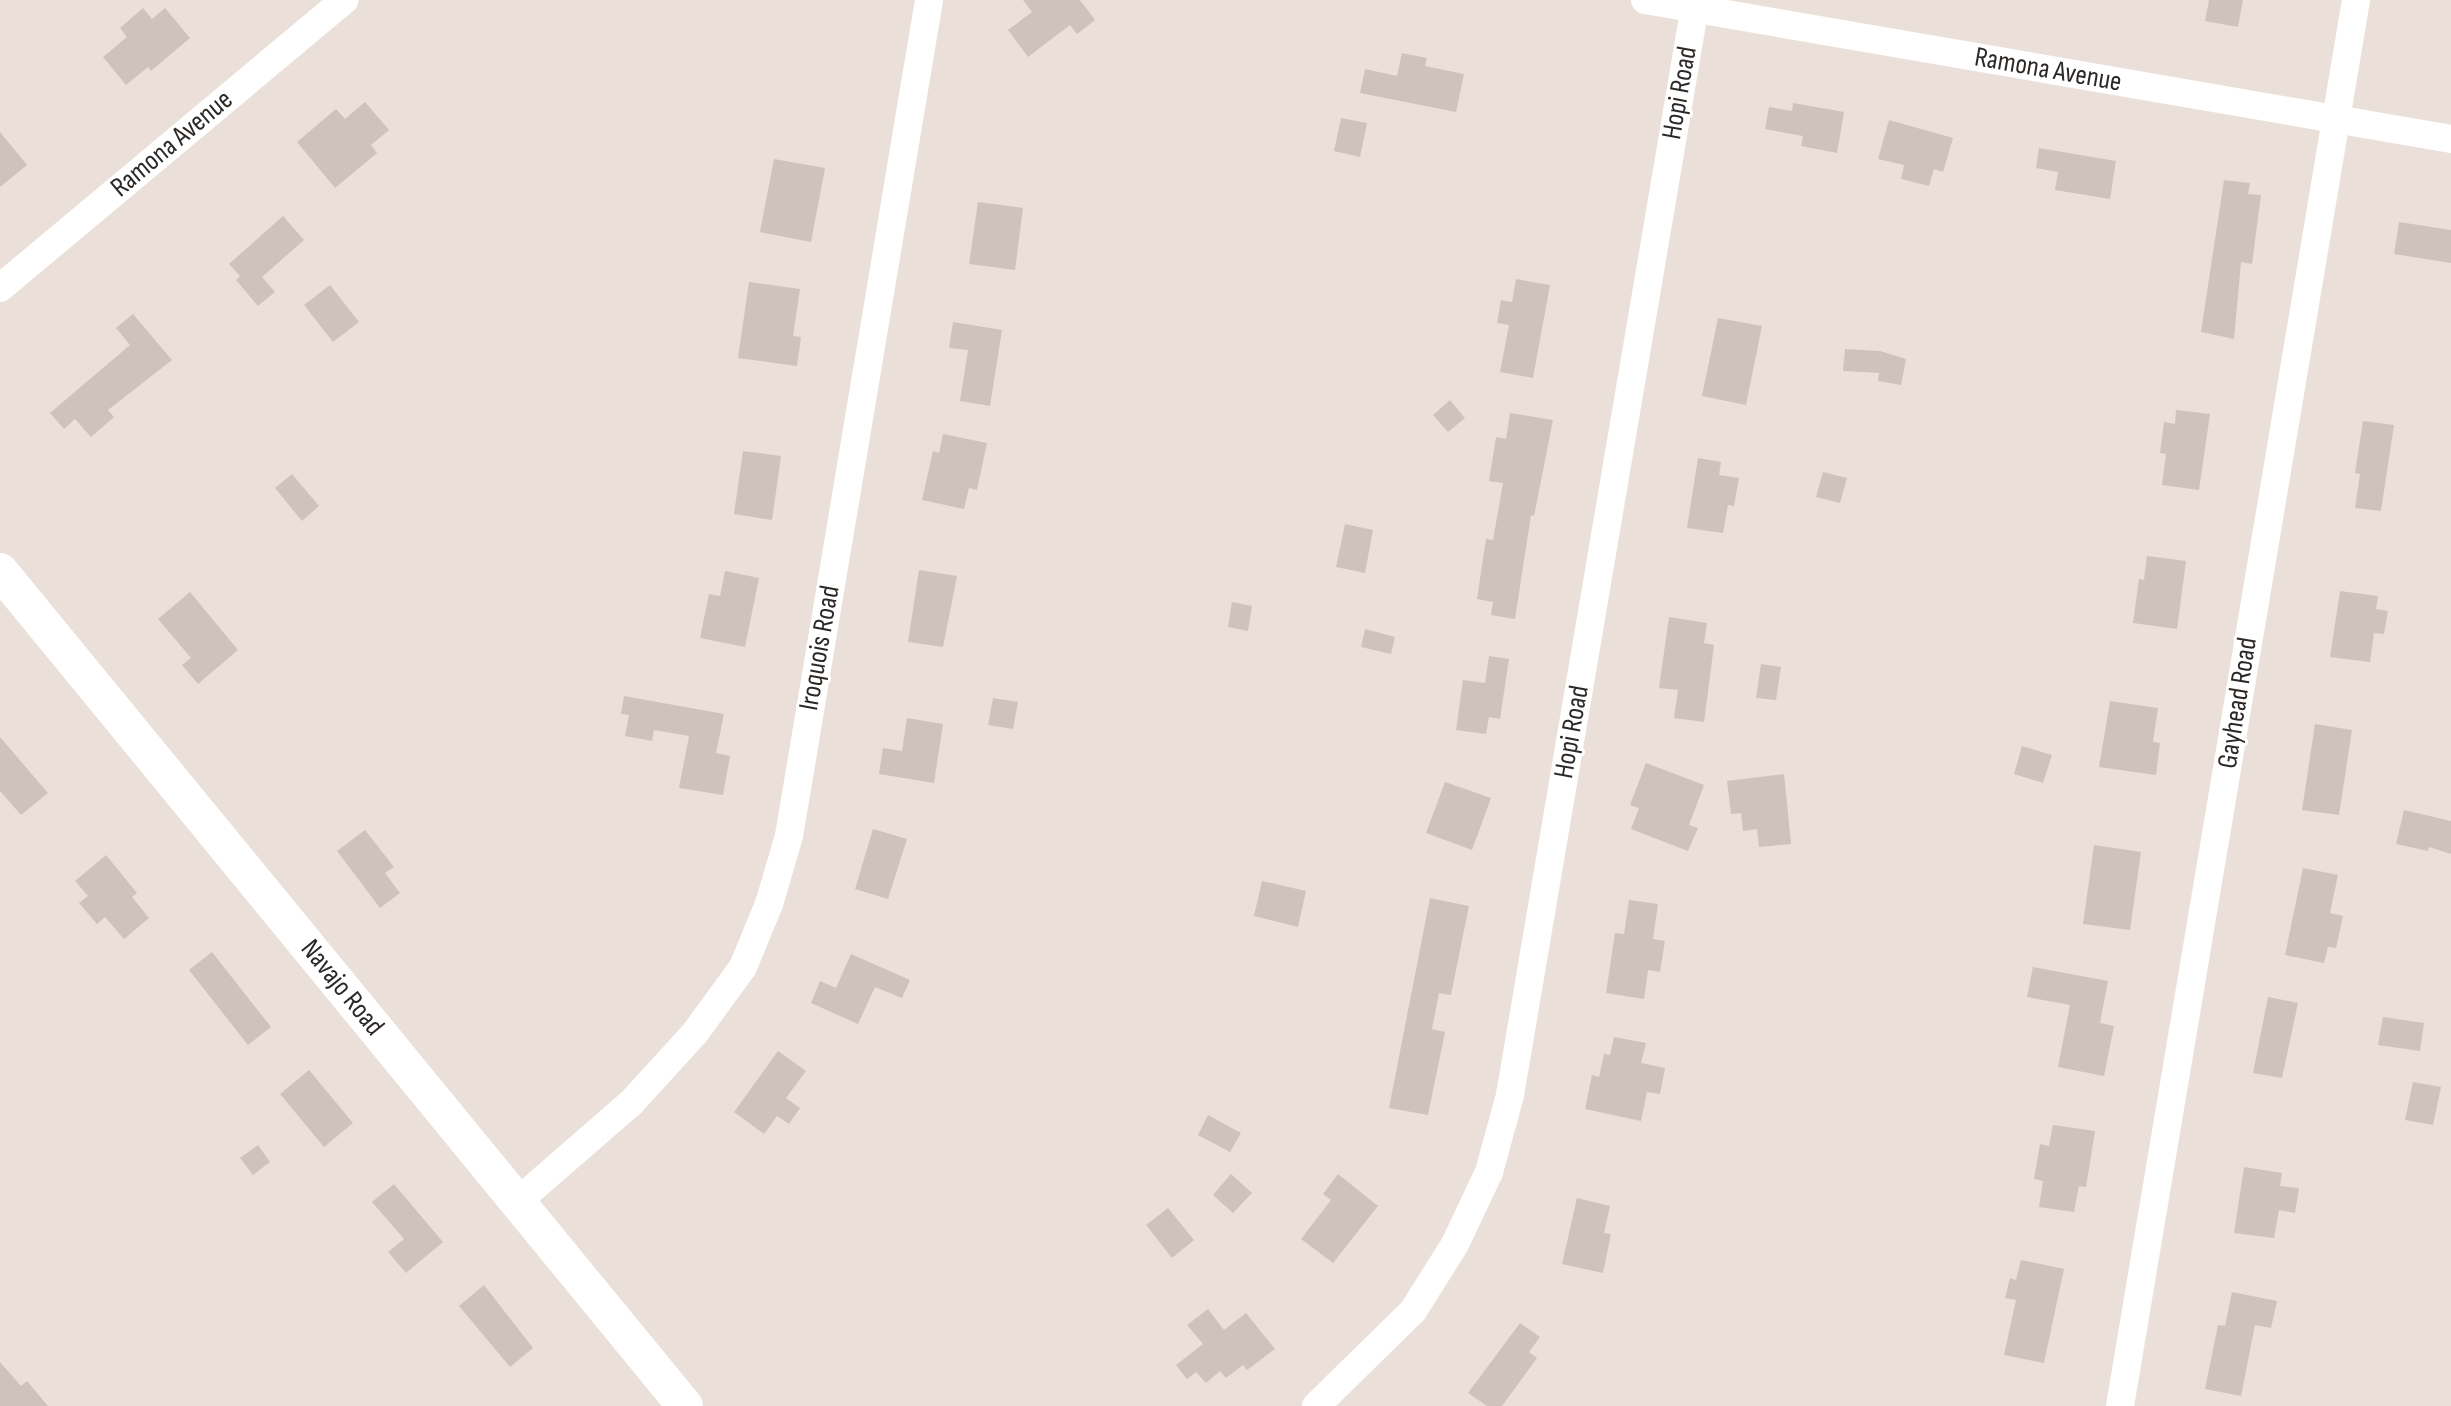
<!DOCTYPE html>
<style>
body{margin:0}
#map{position:relative;width:2451px;height:1406px;overflow:hidden;background:#ebe0d9;font-family:"Sofia Sans Condensed",sans-serif}
div>[style]{position:absolute}
[style*='--x']{left:calc(var(--x)*1px);top:calc(var(--y)*1px);width:calc(var(--w)*1px);rotate:calc(var(--a)*1deg)}
.building>*{inset:0;background:#cdc2bc}
.minor>*{height:28px;margin:-14px;padding:0 14px;transform-origin:14px;border-radius:14px;background:#fff}
.major>*{height:36px;margin:-18px;padding:0 18px;transform-origin:18px;border-radius:18px;background:#fff}
span{translate:-50% -50%;white-space:nowrap;text-align:center;line-height:1.15;-webkit-text-stroke:6px #fff;paint-order:stroke}
.street-label{font-size:28px;color:#2c2826}
</style>
<div id="map">
<div class="building">
<div style="clip-path:polygon(1023px 0,1080px 0,1095px 20px,1077px 34px,1070px 25px,1028px 57px,1008px 30px,1032px 12px)"></div>
<div style="clip-path:polygon(2209px 0,2243px 0,2238px 27px,2205px 21px)"></div>
<div style="clip-path:polygon(143px 8px,152px 19px,165px 8px,190px 38px,151px 71px,148px 67px,126px 85px,103px 57px,127px 37px,120px 28px)"></div>
<div style="clip-path:polygon(1402px 53px,1427px 58px,1425px 66px,1464px 74px,1456px 112px,1360px 93px,1365px 69px,1397px 76px)"></div>
<div style="clip-path:polygon(365px 102px,389px 130px,371px 145px,377px 153px,335px 188px,297px 142px,336px 109px,345px 119px)"></div>
<div style="clip-path:polygon(1793px 103px,1844px 112px,1837px 153px,1801px 146px,1803px 136px,1765px 129px,1769px 107px,1792px 111px)"></div>
<div style="clip-path:polygon(1341px 118px,1367px 123px,1360px 157px,1334px 151px)"></div>
<div style="clip-path:polygon(1889px 120px,1953px 138px,1943px 172px,1934px 169px,1929px 186px,1901px 179px,1904px 165px,1878px 159px)"></div>
<div style="clip-path:polygon(0 132px,27px 165px,0 187px)"></div>
<div style="clip-path:polygon(2039px 148px,2116px 161px,2110px 199px,2055px 190px,2058px 172px,2036px 168px)"></div>
<div style="clip-path:polygon(774px 159px,825px 168px,811px 242px,760px 232px)"></div>
<div style="clip-path:polygon(2224px 180px,2250px 183px,2248px 194px,2261px 195px,2252px 264px,2241px 262px,2234px 339px,2201px 332px)"></div>
<div style="clip-path:polygon(978px 202px,1023px 208px,1015px 270px,969px 264px)"></div>
<div style="clip-path:polygon(283px 216px,304px 240px,262px 277px,275px 292px,258px 306px,236px 280px,240px 276px,229px 264px)"></div>
<div style="clip-path:polygon(2399px 222px,2451px 230px,2451px 263px,2394px 254px)"></div>
<div style="clip-path:polygon(1516px 279px,1550px 285px,1533px 378px,1500px 372px,1509px 325px,1497px 323px,1501px 300px,1512px 302px)"></div>
<div style="clip-path:polygon(749px 282px,800px 289px,793px 336px,801px 337px,797px 366px,738px 358px)"></div>
<div style="clip-path:polygon(330px 285px,359px 322px,333px 342px,304px 305px)"></div>
<div style="clip-path:polygon(133px 314px,172px 360px,108px 410px,114px 417px,91px 437px,75px 419px,64px 429px,50px 413px,130px 345px,116px 328px)"></div>
<div style="clip-path:polygon(1718px 318px,1762px 326px,1746px 405px,1702px 396px)"></div>
<div style="clip-path:polygon(953px 322px,1002px 330px,990px 406px,960px 401px,968px 350px,949px 348px)"></div>
<div style="clip-path:polygon(1845px 349px,1880px 351px,1906px 359px,1901px 385px,1878px 381px,1879px 373px,1843px 371px)"></div>
<div style="clip-path:polygon(1450px 400px,1465px 418px,1448px 432px,1433px 415px)"></div>
<div style="clip-path:polygon(2176px 410px,2210px 414px,2199px 490px,2162px 485px,2166px 454px,2160px 453px,2164px 422px,2175px 424px)"></div>
<div style="clip-path:polygon(1510px 413px,1553px 420px,1534px 516px,1531px 515px,1515px 619px,1491px 615px,1493px 602px,1477px 599px,1486px 539px,1493px 540px,1503px 483px,1489px 481px,1496px 437px,1506px 439px)"></div>
<div style="clip-path:polygon(2363px 421px,2394px 425px,2381px 511px,2355px 508px,2360px 474px,2355px 473px)"></div>
<div style="clip-path:polygon(943px 434px,987px 443px,977px 490px,969px 488px,964px 509px,922px 500px,933px 451px,939px 453px)"></div>
<div style="clip-path:polygon(743px 451px,781px 456px,772px 520px,734px 514px)"></div>
<div style="clip-path:polygon(1698px 458px,1721px 462px,1719px 475px,1739px 478px,1734px 506px,1728px 505px,1723px 533px,1687px 528px)"></div>
<div style="clip-path:polygon(1823px 472px,1847px 478px,1840px 503px,1816px 497px)"></div>
<div style="clip-path:polygon(292px 474px,319px 506px,302px 521px,275px 488px)"></div>
<div style="clip-path:polygon(1345px 524px,1373px 530px,1365px 573px,1336px 567px)"></div>
<div style="clip-path:polygon(2147px 556px,2186px 561px,2177px 629px,2133px 623px,2139px 579px,2144px 580px)"></div>
<div style="clip-path:polygon(919px 570px,957px 576px,943px 647px,908px 642px)"></div>
<div style="clip-path:polygon(725px 571px,759px 578px,745px 647px,700px 638px,709px 594px,720px 596px)"></div>
<div style="clip-path:polygon(2340px 591px,2378px 596px,2376px 609px,2388px 611px,2384px 634px,2374px 633px,2370px 662px,2330px 657px)"></div>
<div style="clip-path:polygon(190px 592px,238px 650px,198px 684px,182px 665px,191px 658px,158px 619px)"></div>
<div style="clip-path:polygon(1232px 602px,1252px 606px,1248px 631px,1228px 627px)"></div>
<div style="clip-path:polygon(1669px 617px,1707px 623px,1704px 643px,1714px 645px,1704px 722px,1674px 718px,1678px 690px,1659px 688px)"></div>
<div style="clip-path:polygon(1365px 629px,1395px 637px,1391px 654px,1361px 647px)"></div>
<div style="clip-path:polygon(1489px 656px,1509px 659px,1500px 719px,1489px 717px,1486px 734px,1456px 730px,1463px 680px,1485px 683px)"></div>
<div style="clip-path:polygon(1761px 664px,1781px 667px,1776px 700px,1756px 698px)"></div>
<div style="clip-path:polygon(624px 696px,724px 714px,716px 753px,730px 756px,723px 795px,679px 788px,689px 736px,654px 730px,652px 741px,625px 736px,629px 715px,621px 714px)"></div>
<div style="clip-path:polygon(993px 698px,1018px 702px,1013px 729px,988px 725px)"></div>
<div style="clip-path:polygon(2110px 701px,2158px 708px,2153px 742px,2160px 743px,2156px 775px,2099px 767px)"></div>
<div style="clip-path:polygon(907px 718px,943px 724px,934px 783px,879px 774px,883px 748px,902px 751px)"></div>
<div style="clip-path:polygon(2315px 724px,2352px 730px,2339px 815px,2302px 810px)"></div>
<div style="clip-path:polygon(0 737px,48px 793px,21px 815px,0 791px)"></div>
<div style="clip-path:polygon(2022px 746px,2052px 755px,2043px 783px,2014px 774px)"></div>
<div style="clip-path:polygon(1646px 763px,1704px 785px,1689px 825px,1698px 828px,1688px 851px,1631px 829px,1639px 808px,1630px 805px)"></div>
<div style="clip-path:polygon(1784px 774px,1791px 844px,1759px 847px,1757px 829px,1743px 831px,1741px 813px,1731px 814px,1727px 781px)"></div>
<div style="clip-path:polygon(1445px 782px,1491px 798px,1472px 850px,1426px 833px)"></div>
<div style="clip-path:polygon(2404px 810px,2451px 821px,2451px 854px,2429px 847px,2428px 851px,2396px 844px)"></div>
<div style="clip-path:polygon(873px 829px,907px 839px,888px 899px,855px 889px)"></div>
<div style="clip-path:polygon(365px 830px,394px 867px,385px 873px,400px 893px,380px 908px,337px 851px)"></div>
<div style="clip-path:polygon(2094px 845px,2141px 852px,2130px 930px,2083px 924px)"></div>
<div style="clip-path:polygon(106px 855px,137px 893px,132px 897px,149px 918px,124px 939px,105px 917px,97px 924px,79px 903px,88px 896px,75px 881px)"></div>
<div style="clip-path:polygon(2303px 868px,2338px 875px,2330px 913px,2343px 916px,2336px 948px,2328px 947px,2324px 963px,2285px 955px)"></div>
<div style="clip-path:polygon(1262px 881px,1306px 891px,1298px 927px,1254px 916px)"></div>
<div style="clip-path:polygon(1430px 898px,1469px 906px,1451px 995px,1439px 993px,1432px 1029px,1445px 1032px,1428px 1115px,1389px 1108px)"></div>
<div style="clip-path:polygon(1629px 900px,1658px 904px,1653px 939px,1665px 941px,1660px 972px,1648px 970px,1644px 999px,1606px 993px,1615px 933px,1624px 934px)"></div>
<div style="clip-path:polygon(212px 952px,271px 1027px,248px 1045px,189px 970px)"></div>
<div style="clip-path:polygon(851px 954px,910px 980px,902px 998px,875px 987px,858px 1024px,811px 1003px,820px 981px,836px 988px)"></div>
<div style="clip-path:polygon(2033px 967px,2108px 981px,2100px 1023px,2114px 1026px,2104px 1076px,2058px 1067px,2070px 1005px,2027px 997px)"></div>
<div style="clip-path:polygon(2268px 997px,2298px 1003px,2282px 1078px,2253px 1073px)"></div>
<div style="clip-path:polygon(2383px 1017px,2424px 1023px,2420px 1051px,2378px 1045px)"></div>
<div style="clip-path:polygon(1614px 1037px,1646px 1043px,1641px 1063px,1665px 1068px,1660px 1094px,1647px 1092px,1641px 1121px,1585px 1109px,1592px 1075px,1599px 1077px,1604px 1054px,1610px 1055px)"></div>
<div style="clip-path:polygon(778px 1051px,806px 1071px,786px 1098px,800px 1108px,789px 1124px,777px 1116px,764px 1134px,734px 1112px)"></div>
<div style="clip-path:polygon(309px 1070px,353px 1123px,324px 1147px,280px 1094px)"></div>
<div style="clip-path:polygon(2413px 1082px,2441px 1087px,2433px 1125px,2405px 1120px)"></div>
<div style="clip-path:polygon(1208px 1115px,1241px 1133px,1230px 1152px,1198px 1135px)"></div>
<div style="clip-path:polygon(2053px 1125px,2095px 1131px,2086px 1187px,2079px 1186px,2074px 1212px,2039px 1207px,2043px 1181px,2034px 1179px,2040px 1144px,2049px 1146px)"></div>
<div style="clip-path:polygon(258px 1145px,270px 1162px,253px 1175px,240px 1158px)"></div>
<div style="clip-path:polygon(2244px 1167px,2282px 1173px,2280px 1186px,2299px 1188px,2295px 1213px,2279px 1210px,2274px 1238px,2234px 1233px)"></div>
<div style="clip-path:polygon(1231px 1174px,1252px 1193px,1233px 1213px,1213px 1195px)"></div>
<div style="clip-path:polygon(1338px 1174px,1378px 1206px,1333px 1263px,1301px 1239px,1331px 1200px,1323px 1194px)"></div>
<div style="clip-path:polygon(394px 1184px,443px 1242px,406px 1273px,388px 1252px,404px 1239px,372px 1202px)"></div>
<div style="clip-path:polygon(1577px 1198px,1610px 1206px,1604px 1233px,1611px 1234px,1603px 1273px,1562px 1264px)"></div>
<div style="clip-path:polygon(1168px 1208px,1194px 1240px,1172px 1258px,1146px 1225px)"></div>
<div style="clip-path:polygon(2021px 1260px,2064px 1269px,2044px 1363px,2004px 1355px,2016px 1300px,2005px 1298px,2010px 1278px,2016px 1280px)"></div>
<div style="clip-path:polygon(484px 1285px,533px 1348px,510px 1367px,459px 1306px)"></div>
<div style="clip-path:polygon(2232px 1292px,2277px 1301px,2271px 1328px,2255px 1325px,2241px 1396px,2205px 1389px,2218px 1325px,2225px 1326px)"></div>
<div style="clip-path:polygon(1208px 1309px,1224px 1330px,1246px 1313px,1275px 1349px,1247px 1370px,1243px 1365px,1226px 1378px,1220px 1371px,1206px 1383px,1196px 1372px,1187px 1379px,1176px 1365px,1203px 1344px,1187px 1325px)"></div>
<div style="clip-path:polygon(1520px 1323px,1540px 1337px,1529px 1352px,1537px 1358px,1502px 1406px,1487px 1406px,1468px 1393px)"></div>
<div style="clip-path:polygon(0 1362px,21px 1386px,27px 1381px,48px 1406px,0 1406px)"></div>
</div>
<div class="minor">
<div style="--x:1645;--y:0;--w:818;--a:9.78"></div>
<div style="--x:0;--y:288;--w:449;--a:-39.9"></div>
<div style="--x:517;--y:1202;--w:151;--a:-41"></div>
<div style="--x:631;--y:1103;--w:95;--a:-47.6"></div>
<div style="--x:695;--y:1033;--w:82;--a:-54"></div>
<div style="--x:743;--y:967;--w:68;--a:-67.6"></div>
<div style="--x:769;--y:904;--w:71;--a:-73.6"></div>
<div style="--x:789;--y:836;--w:848;--a:-80.49"></div>
<div style="--x:1316;--y:1406;--w:136;--a:-44.4"></div>
<div style="--x:1413;--y:1311;--w:79;--a:-57.9"></div>
<div style="--x:1455;--y:1244;--w:80;--a:-64.7"></div>
<div style="--x:1489;--y:1172;--w:80;--a:-74.7"></div>
<div style="--x:1510;--y:1095;--w:1111;--a:-80.36"></div>
<div style="--x:2120;--y:1406;--w:1426;--a:-80.47"></div>
</div>
<div class="major">
<div style="--x:0;--y:571;--w:1080;--a:50.64"></div>
</div>
<div class="street-label">
<span style="left:2048px;top:70px;rotate:10deg">Ramona Avenue</span>
<span style="left:1680px;top:93px;rotate:-80deg">Hopi Road</span>
<span style="left:172px;top:144px;rotate:-40deg">Ramona Avenue</span>
<span style="left:820px;top:648px;rotate:-80deg">Iroquois Road</span>
<span style="left:2238px;top:703px;rotate:-81deg">Gayhead Road</span>
<span style="left:1572px;top:732px;rotate:-80deg">Hopi Road</span>
<span style="left:342px;top:988px;rotate:51deg">Navajo Road</span>
</div>
</div>
